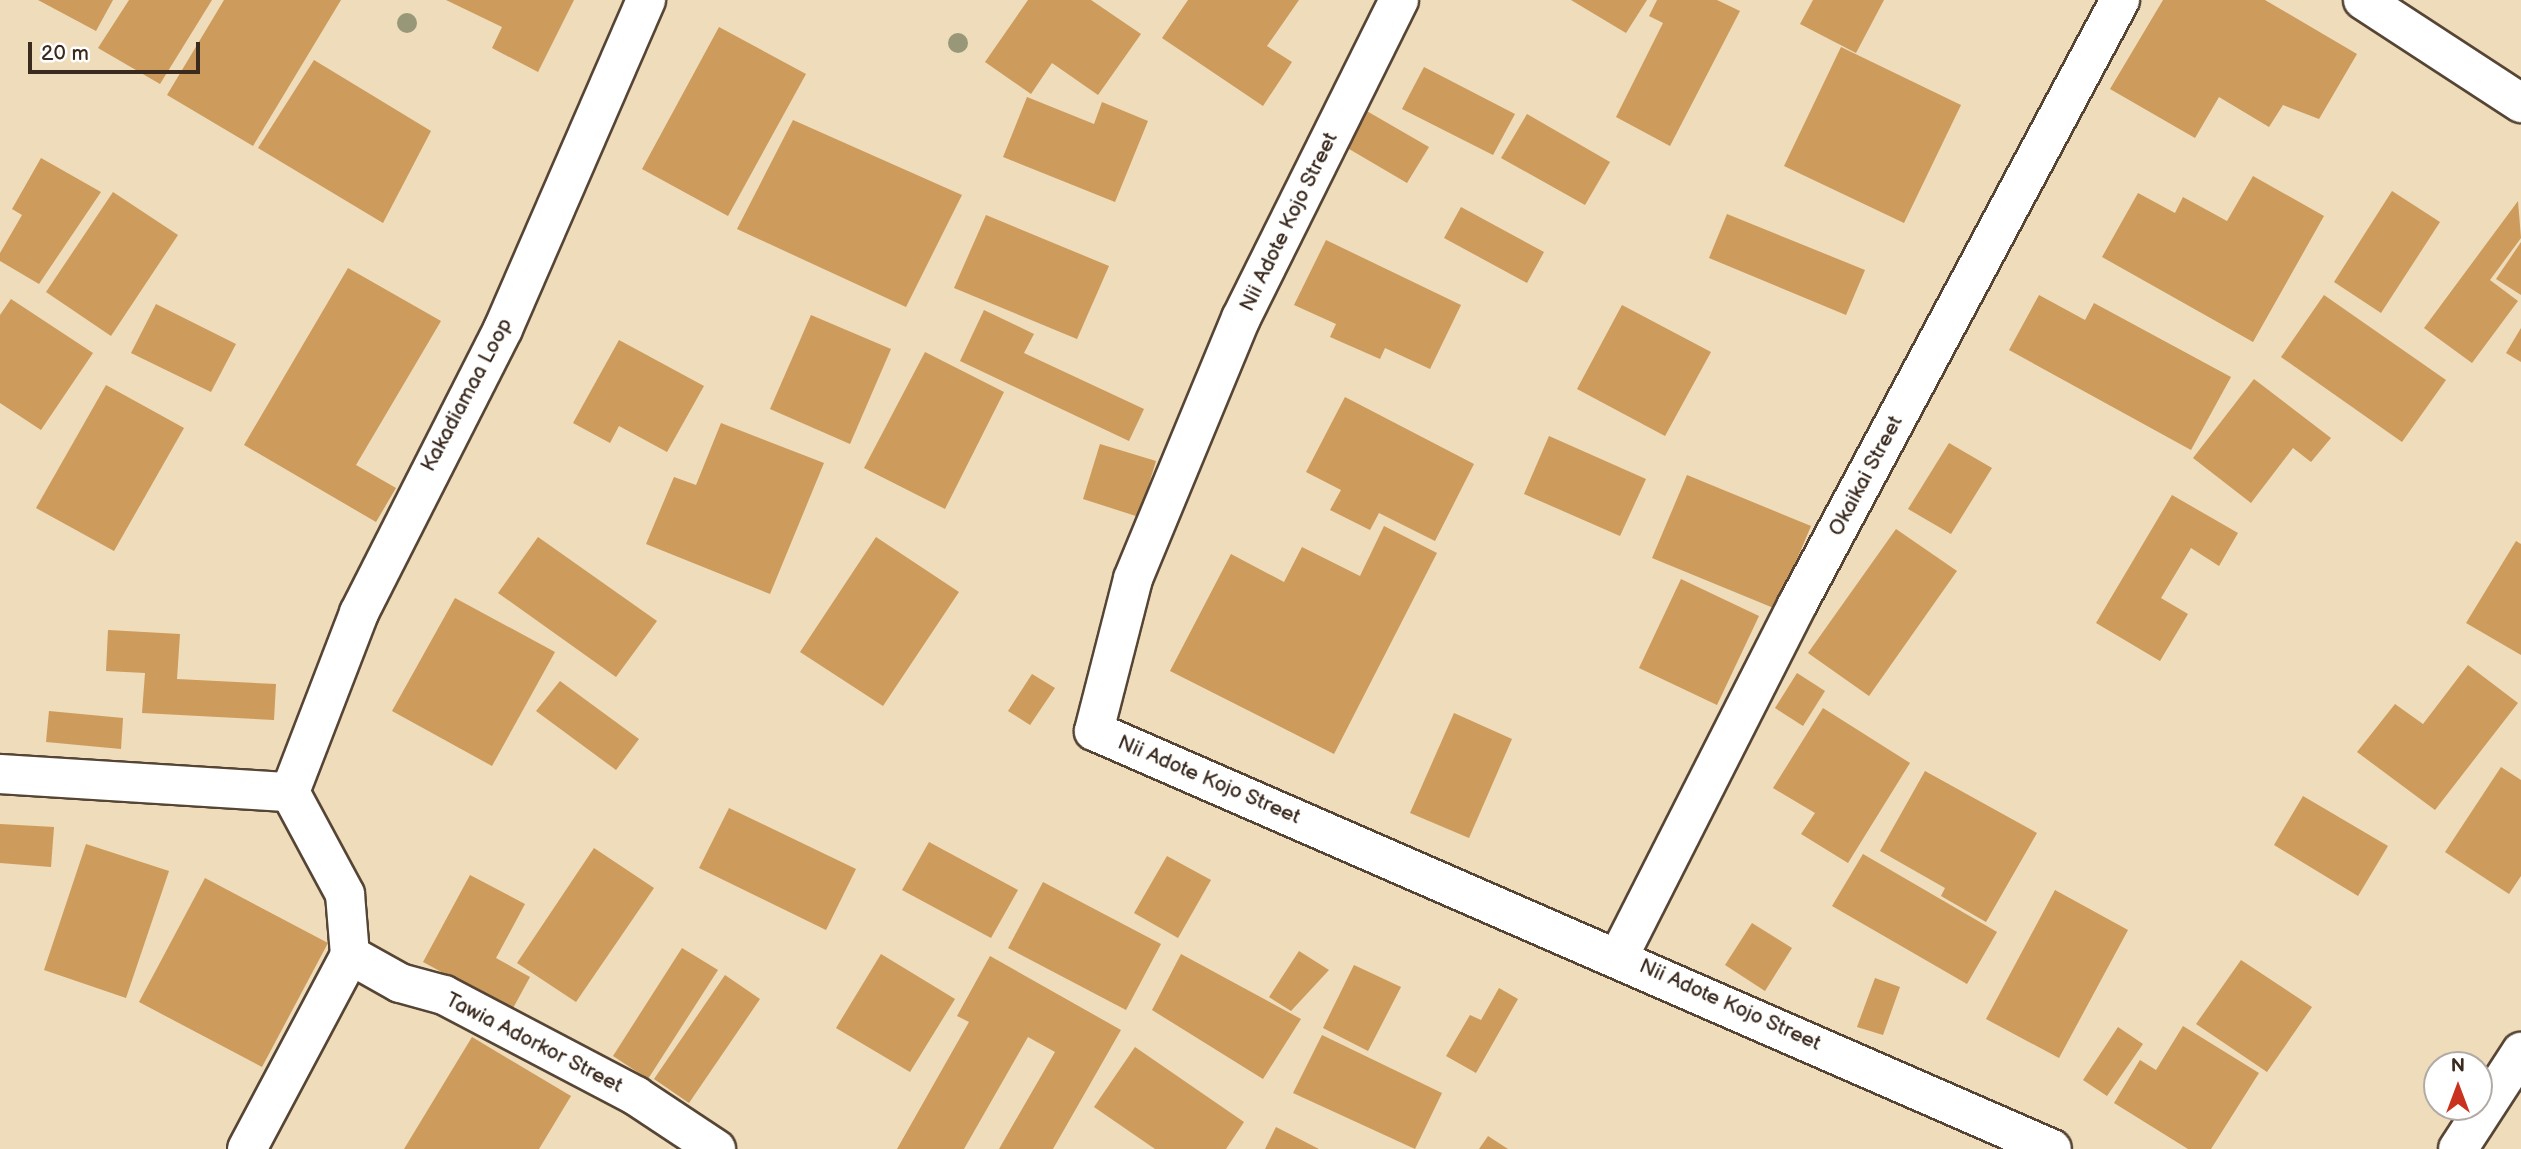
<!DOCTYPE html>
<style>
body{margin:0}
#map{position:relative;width:2521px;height:1149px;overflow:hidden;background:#eedcba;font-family:"Balsamiq Sans",sans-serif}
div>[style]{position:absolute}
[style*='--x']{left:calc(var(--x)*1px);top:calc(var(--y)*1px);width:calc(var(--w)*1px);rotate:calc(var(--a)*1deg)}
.building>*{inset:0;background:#cd9b5b}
.roads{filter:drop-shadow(2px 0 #564535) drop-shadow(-2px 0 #564535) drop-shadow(0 2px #564535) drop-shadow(0 -2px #564535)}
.minor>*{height:38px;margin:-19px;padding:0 19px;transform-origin:19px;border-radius:19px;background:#fff}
.trees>*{width:20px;height:20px;margin:-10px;border-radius:50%;background:#989878}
span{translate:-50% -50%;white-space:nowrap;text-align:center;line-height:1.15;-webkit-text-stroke:6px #fff;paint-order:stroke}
.street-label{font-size:21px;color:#3b2a1e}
.north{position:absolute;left:2423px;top:1051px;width:70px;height:70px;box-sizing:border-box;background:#fff;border:2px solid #b1aaa5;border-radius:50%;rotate:0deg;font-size:19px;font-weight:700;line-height:28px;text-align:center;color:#3b2a1e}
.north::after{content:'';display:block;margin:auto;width:24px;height:32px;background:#c8321e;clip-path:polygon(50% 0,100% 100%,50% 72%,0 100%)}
.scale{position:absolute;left:28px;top:42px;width:172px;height:32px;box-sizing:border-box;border:4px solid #3b2a1e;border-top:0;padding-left:9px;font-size:21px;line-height:24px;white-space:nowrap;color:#3b2a1e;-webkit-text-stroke:5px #fff;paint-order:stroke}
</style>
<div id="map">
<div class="building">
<div style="clip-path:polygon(38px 0,113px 0,96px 31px)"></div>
<div style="clip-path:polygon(129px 0,212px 0,160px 84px,98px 48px)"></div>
<div style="clip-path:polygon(224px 0,341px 0,253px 146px,167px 95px)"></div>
<div style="clip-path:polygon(446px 0,574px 0,538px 72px,492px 48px,502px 27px)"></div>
<div style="clip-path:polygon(1028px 0,1091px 0,1141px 34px,1098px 95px,1052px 63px,1031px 94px,985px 62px)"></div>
<div style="clip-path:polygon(1188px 0,1299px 0,1267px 46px,1292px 62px,1263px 106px,1162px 38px)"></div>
<div style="clip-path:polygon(1571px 0,1647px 0,1626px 33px)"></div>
<div style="clip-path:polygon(1657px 0,1717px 0,1740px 11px,1670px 146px,1616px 117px,1663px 23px,1649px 16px)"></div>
<div style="clip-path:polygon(1813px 0,1884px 0,1856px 53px,1800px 24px)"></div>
<div style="clip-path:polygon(2163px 0,2265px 0,2357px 54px,2319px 119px,2283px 105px,2269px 127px,2219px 97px,2195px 138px,2110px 89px)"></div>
<div style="clip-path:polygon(719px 27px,806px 74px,728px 216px,642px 169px)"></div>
<div style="clip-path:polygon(1841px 47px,1961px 105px,1904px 223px,1784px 166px)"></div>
<div style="clip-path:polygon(314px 60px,431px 131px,383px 223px,258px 148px)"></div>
<div style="clip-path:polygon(1424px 67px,1515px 114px,1493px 155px,1402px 109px)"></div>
<div style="clip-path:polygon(1027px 97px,1094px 124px,1102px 102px,1148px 121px,1115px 202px,1003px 157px)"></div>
<div style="clip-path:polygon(1365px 110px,1429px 147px,1407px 183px,1344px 146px)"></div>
<div style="clip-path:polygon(1527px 114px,1610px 162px,1585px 205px,1501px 158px)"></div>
<div style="clip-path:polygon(793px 120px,962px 195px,906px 307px,737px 229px)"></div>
<div style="clip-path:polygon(41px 158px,101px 192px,39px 284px,0 261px,0 253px,22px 215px,12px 209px)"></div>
<div style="clip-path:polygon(2253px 176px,2324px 216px,2253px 342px,2102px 257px,2138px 193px,2175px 213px,2183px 197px,2227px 221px)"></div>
<div style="clip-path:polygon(2392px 191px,2440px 222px,2381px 313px,2334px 282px)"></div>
<div style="clip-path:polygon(113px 192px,178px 235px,111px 336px,46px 292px)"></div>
<div style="clip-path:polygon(2518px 201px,2521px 238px,2490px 280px,2518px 301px,2472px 363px,2424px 328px)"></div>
<div style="clip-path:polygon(1461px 207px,1544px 252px,1527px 283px,1444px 238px)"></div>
<div style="clip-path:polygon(1727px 214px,1865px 270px,1846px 315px,1709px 258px)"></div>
<div style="clip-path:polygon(986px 215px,1109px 266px,1077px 339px,954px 288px)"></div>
<div style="clip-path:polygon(1326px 240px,1461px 305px,1430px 369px,1385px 348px,1380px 359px,1330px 337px,1336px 324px,1294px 305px)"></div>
<div style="clip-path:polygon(2521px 242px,2521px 295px,2496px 279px)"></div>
<div style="clip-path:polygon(348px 268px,441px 321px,356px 465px,396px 488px,376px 522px,244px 445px)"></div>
<div style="clip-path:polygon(2039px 295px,2085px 320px,2094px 303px,2231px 377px,2191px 450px,2009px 350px)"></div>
<div style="clip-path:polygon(2324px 295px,2446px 380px,2402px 442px,2281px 357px)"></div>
<div style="clip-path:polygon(11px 299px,93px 353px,41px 430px,0 403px,0 315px)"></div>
<div style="clip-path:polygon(156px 304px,236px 344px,211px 392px,131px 353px)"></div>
<div style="clip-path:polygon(1622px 305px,1711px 352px,1665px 436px,1577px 389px)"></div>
<div style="clip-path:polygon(984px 310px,1034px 334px,1024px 353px,1144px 409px,1129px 441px,960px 361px)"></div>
<div style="clip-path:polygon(811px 315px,891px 349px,850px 444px,770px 409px)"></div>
<div style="clip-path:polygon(2521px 328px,2521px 362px,2506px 353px)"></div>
<div style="clip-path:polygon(619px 340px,704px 386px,667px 452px,619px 426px,610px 443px,573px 423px)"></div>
<div style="clip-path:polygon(925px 352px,1004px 392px,945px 509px,864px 468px)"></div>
<div style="clip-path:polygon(2254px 379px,2331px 438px,2311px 462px,2293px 448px,2251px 503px,2193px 458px)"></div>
<div style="clip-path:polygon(106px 385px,184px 428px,114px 551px,36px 508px)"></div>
<div style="clip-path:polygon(1345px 397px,1474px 464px,1435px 541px,1379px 513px,1370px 530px,1330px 510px,1341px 490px,1306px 472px)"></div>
<div style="clip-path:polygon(721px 423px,824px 463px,770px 594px,646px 544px,674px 477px,696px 485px)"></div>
<div style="clip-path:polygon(1549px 436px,1646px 479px,1620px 536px,1524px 494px)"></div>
<div style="clip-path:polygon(1949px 443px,1992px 468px,1951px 534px,1908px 509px)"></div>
<div style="clip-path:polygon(1100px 444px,1156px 461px,1139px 517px,1083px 499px)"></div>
<div style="clip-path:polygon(1687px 475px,1811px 526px,1776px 609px,1652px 558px)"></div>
<div style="clip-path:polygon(2172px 495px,2238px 533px,2219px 566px,2191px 548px,2161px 598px,2188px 614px,2160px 661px,2096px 623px)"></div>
<div style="clip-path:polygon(1384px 526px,1437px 553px,1334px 754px,1170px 671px,1231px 554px,1284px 582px,1302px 547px,1360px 576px)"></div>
<div style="clip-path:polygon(1896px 529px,1957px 571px,1869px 696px,1808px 653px)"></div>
<div style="clip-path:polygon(538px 537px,657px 621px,616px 677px,498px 593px)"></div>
<div style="clip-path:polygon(876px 537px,959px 592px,883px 706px,800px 652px)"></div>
<div style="clip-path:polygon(2516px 541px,2521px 544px,2521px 655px,2466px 623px)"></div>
<div style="clip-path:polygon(1681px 579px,1759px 616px,1717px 705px,1639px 668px)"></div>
<div style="clip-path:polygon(455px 598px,555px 652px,492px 766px,392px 711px)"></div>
<div style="clip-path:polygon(108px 630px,180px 634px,177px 679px,276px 684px,274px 720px,142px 713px,145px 673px,106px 671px)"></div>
<div style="clip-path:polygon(2468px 665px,2518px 703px,2435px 810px,2357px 752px,2395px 704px,2423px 724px)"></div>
<div style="clip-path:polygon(1797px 673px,1825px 691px,1803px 726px,1775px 708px)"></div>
<div style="clip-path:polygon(1032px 674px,1055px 688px,1030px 725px,1008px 711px)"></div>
<div style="clip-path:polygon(560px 681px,639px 739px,616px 770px,536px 711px)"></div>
<div style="clip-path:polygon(1823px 708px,1910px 763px,1848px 863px,1801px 834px,1815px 813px,1773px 788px)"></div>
<div style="clip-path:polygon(49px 711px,123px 718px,121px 749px,46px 742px)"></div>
<div style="clip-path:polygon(1454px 713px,1512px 739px,1469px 838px,1410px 813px)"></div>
<div style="clip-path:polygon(2501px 767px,2521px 780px,2521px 876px,2509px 894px,2445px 852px)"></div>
<div style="clip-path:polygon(1925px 771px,2037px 833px,1986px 922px,1941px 896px,1945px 888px,1880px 851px)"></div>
<div style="clip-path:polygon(2303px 796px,2388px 846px,2358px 896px,2274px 845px)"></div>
<div style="clip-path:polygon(729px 808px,856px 869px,826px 930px,699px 868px)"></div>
<div style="clip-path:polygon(0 824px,54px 827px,51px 867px,0 863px)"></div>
<div style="clip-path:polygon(929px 842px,1018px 890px,991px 938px,902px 890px)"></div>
<div style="clip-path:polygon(86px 844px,169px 871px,126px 998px,44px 970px)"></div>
<div style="clip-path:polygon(594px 848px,654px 888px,576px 1002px,517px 963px)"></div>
<div style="clip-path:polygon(1863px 854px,1997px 932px,1967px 984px,1832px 906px)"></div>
<div style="clip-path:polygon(1167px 856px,1211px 880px,1178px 938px,1134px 913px)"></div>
<div style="clip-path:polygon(470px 875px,525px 904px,496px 958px,530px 977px,512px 1010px,423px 962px)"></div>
<div style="clip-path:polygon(205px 878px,328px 943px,262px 1067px,139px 1002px)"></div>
<div style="clip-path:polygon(1043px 882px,1161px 944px,1126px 1010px,1008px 948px)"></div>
<div style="clip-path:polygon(2055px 890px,2128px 930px,2059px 1058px,1986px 1019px)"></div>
<div style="clip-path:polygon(1752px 923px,1792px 948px,1765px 991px,1725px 965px)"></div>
<div style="clip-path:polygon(682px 948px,718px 970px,648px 1079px,613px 1056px)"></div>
<div style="clip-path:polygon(1299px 951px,1329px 970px,1291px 1011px,1269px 997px)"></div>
<div style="clip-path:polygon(881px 954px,955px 999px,910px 1072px,836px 1028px)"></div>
<div style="clip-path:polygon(1181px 954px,1301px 1019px,1263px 1079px,1152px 1010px)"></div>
<div style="clip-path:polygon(990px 956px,1121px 1030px,1053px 1149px,999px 1149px,1055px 1052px,1028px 1037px,964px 1149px,897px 1149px,969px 1022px,957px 1016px)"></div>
<div style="clip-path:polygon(2241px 960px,2312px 1007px,2267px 1072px,2196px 1024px)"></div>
<div style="clip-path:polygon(1354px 965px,1401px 987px,1368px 1051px,1323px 1028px)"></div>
<div style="clip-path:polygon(725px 975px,760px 999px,689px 1103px,654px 1079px)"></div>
<div style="clip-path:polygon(1875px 978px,1900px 987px,1883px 1035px,1857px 1027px)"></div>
<div style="clip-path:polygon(1499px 988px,1518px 999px,1476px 1073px,1446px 1056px,1470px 1015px,1481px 1020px)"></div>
<div style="clip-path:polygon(2183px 1026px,2259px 1073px,2211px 1149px,2188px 1149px,2114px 1103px,2140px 1060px,2156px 1070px)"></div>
<div style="clip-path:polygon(2118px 1027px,2143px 1044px,2107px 1096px,2083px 1080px)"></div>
<div style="clip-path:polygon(1322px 1035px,1442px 1093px,1415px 1149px,1293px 1093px)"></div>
<div style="clip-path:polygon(472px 1037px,571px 1096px,539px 1149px,404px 1149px)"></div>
<div style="clip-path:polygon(1135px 1047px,1244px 1122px,1226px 1149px,1155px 1149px,1094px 1107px)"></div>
<div style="clip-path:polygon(1276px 1127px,1319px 1149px,1265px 1149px)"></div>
<div style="clip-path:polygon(1488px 1136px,1508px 1149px,1479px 1149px)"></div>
</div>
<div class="roads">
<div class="minor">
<div style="--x:1399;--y:0;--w:355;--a:116.4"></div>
<div style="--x:1241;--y:318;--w:282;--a:112.5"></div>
<div style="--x:1133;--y:579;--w:157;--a:104.4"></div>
<div style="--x:1094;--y:731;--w:1045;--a:23.57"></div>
<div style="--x:2363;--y:0;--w:189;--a:33.1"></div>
<div style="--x:0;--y:774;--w:291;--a:3.6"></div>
<div style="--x:290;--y:792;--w:192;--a:-68.9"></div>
<div style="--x:359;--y:613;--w:318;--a:-63.1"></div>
<div style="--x:503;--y:329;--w:359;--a:-66.5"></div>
<div style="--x:350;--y:955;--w:57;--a:29.2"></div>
<div style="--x:400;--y:983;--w:46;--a:15.3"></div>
<div style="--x:444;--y:995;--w:217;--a:27.7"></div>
<div style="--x:636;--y:1096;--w:96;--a:33.5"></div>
<div style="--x:1619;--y:956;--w:394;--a:-63.1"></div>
<div style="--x:1797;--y:605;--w:686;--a:-61.9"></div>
<div style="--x:247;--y:1149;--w:220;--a:-62"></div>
<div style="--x:350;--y:955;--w:61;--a:-94.7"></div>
<div style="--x:345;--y:894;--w:116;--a:-118.3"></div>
<div style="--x:2458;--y:1149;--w:116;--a:-57"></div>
</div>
</div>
<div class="trees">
<div style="left:407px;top:23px"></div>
<div style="left:958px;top:43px"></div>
</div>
<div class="street-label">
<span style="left:1289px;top:222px;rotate:-64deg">Nii Adote Kojo Street</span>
<span style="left:467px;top:395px;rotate:-62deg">Kakadiamaa Loop</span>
<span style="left:1866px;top:476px;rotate:-62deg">Okaikai Street</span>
<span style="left:1209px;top:780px;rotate:23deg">Nii Adote Kojo Street</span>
<span style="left:1730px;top:1005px;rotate:24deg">Nii Adote Kojo Street</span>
<span style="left:534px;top:1043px;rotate:27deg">Tawia Adorkor Street</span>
</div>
<div class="north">N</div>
<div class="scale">20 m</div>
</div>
